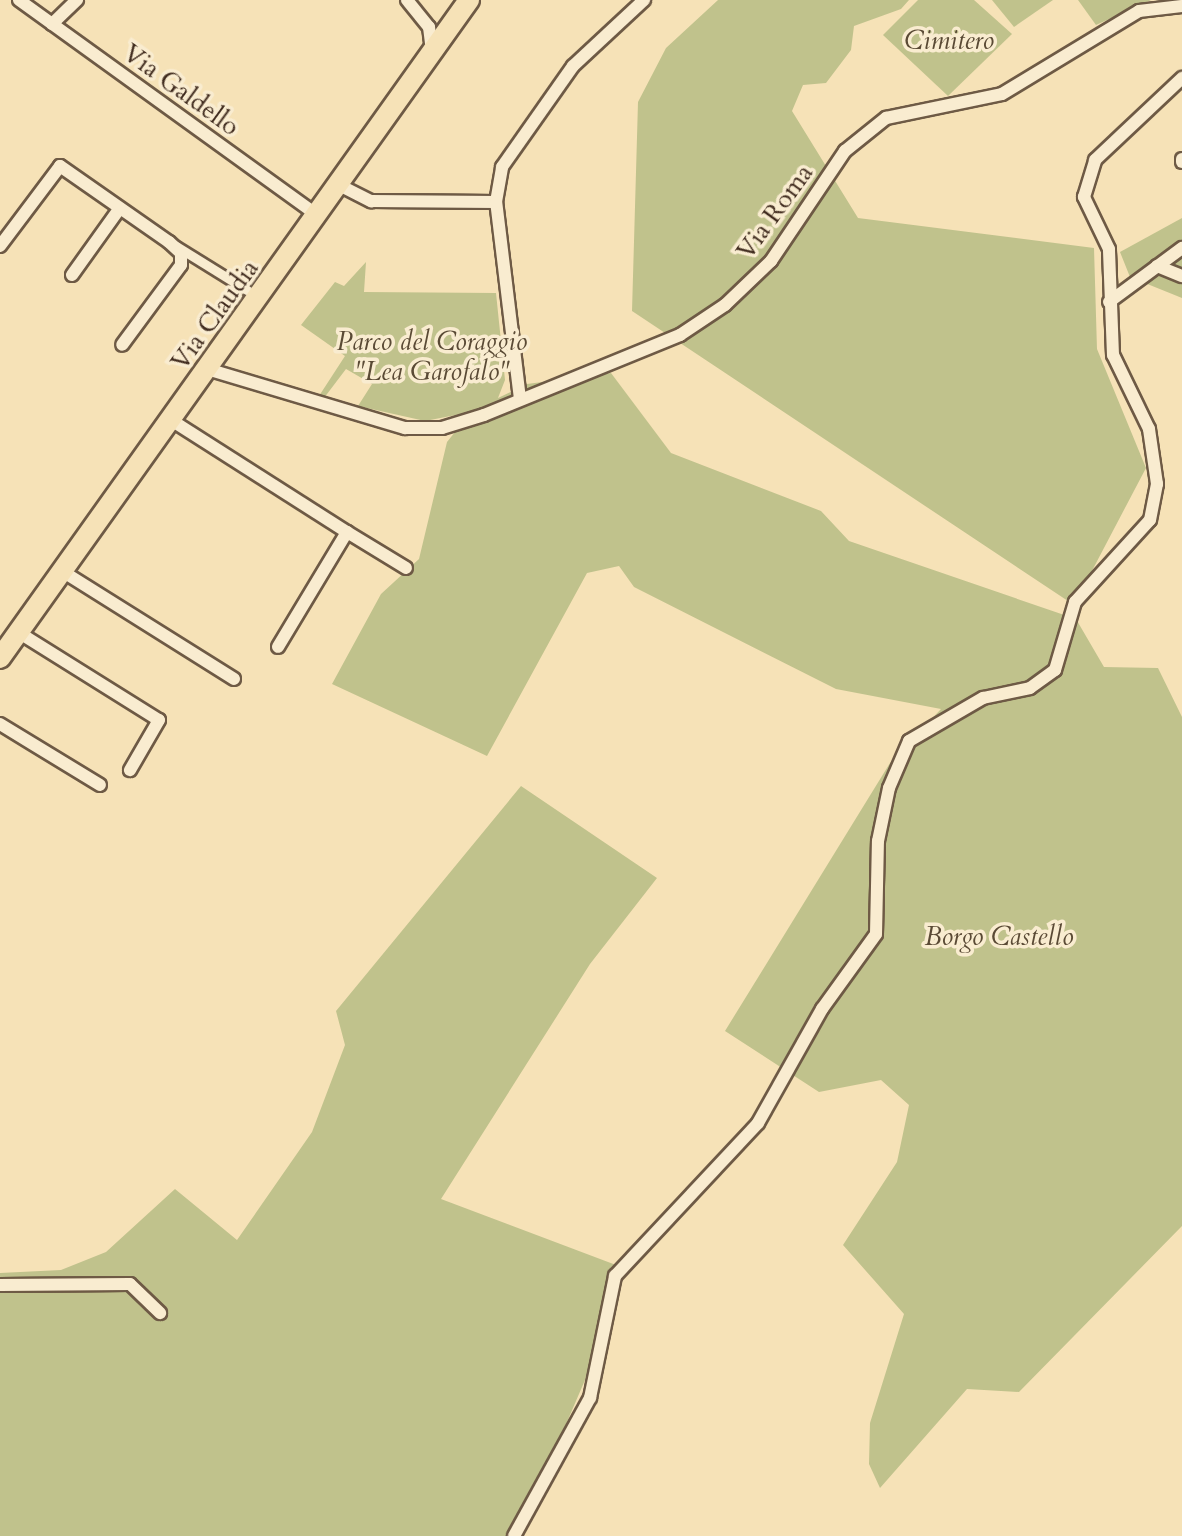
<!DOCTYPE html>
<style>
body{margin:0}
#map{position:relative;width:1182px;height:1536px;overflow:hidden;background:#f6e2b7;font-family:Cardo,serif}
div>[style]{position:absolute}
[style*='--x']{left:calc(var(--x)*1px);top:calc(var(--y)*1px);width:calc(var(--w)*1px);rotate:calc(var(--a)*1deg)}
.green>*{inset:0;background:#c0c28c}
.roads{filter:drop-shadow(2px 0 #6e5a45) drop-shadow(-2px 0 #6e5a45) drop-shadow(0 2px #6e5a45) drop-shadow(0 -2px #6e5a45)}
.pedestrian>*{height:9px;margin:-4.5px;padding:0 4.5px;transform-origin:4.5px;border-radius:4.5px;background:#f9ecd0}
.minor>*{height:12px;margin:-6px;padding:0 6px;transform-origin:6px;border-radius:6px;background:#f9ecd0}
.primary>*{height:20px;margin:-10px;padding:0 10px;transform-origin:10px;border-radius:10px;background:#f6e2b7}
span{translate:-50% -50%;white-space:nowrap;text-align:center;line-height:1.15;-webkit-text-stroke:7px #f9ecd0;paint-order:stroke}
.park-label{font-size:26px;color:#5a4a35;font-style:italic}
.street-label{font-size:26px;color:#412c1f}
</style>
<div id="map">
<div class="green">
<div style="clip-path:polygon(718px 0,909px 0,901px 9px,854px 26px,851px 50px,826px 83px,803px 85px,792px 111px,858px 218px,1094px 248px,1097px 349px,1146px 468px,1074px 605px,632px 311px,638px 102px,666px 48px)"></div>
<div style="clip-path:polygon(918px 0,974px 0,1012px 34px,948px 96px,883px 35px)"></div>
<div style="clip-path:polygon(992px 0,1053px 0,1014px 27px)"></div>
<div style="clip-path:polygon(1078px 0,1151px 0,1096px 25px)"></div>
<div style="clip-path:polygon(1182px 218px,1182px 298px,1130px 277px,1120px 252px)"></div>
<div style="clip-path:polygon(366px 262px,364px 292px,496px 293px,505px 380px,498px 398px,527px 384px,611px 373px,671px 453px,821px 511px,849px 541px,1076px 619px,1104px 667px,1158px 668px,1182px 717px,1182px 1226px,1019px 1392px,967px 1389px,880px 1488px,869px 1464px,870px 1423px,904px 1314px,843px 1245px,897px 1162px,909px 1105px,881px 1080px,819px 1092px,725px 1031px,890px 763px,941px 709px,836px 689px,634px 587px,619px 566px,587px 573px,487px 756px,332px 684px,381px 594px,419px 559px,447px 442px,471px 412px,425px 421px,358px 406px,372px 384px,346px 369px,324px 398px,319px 396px,345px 356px,301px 325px,335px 282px,344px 286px)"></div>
<div style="clip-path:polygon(521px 786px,657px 878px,590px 964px,441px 1199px,616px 1265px,585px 1380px,518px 1536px,0 1536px,0 1273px,61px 1270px,106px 1252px,175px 1189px,237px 1240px,312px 1132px,345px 1045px,336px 1011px)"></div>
</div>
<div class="roads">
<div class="pedestrian">
<div style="--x:176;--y:246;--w:84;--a:31.8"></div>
</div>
<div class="minor">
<div style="--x:19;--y:0;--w:369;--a:35.8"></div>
<div style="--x:407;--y:0;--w:35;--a:51"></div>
<div style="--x:429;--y:27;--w:25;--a:83"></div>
<div style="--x:52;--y:24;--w:35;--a:-44"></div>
<div style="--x:1182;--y:159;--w:3;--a:90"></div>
<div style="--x:341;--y:186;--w:34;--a:27"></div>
<div style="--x:371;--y:201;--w:125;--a:0.5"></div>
<div style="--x:0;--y:246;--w:100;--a:-53.1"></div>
<div style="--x:60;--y:166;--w:133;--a:34.9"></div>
<div style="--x:169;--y:242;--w:16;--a:43"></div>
<div style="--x:181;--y:253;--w:12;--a:90"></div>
<div style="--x:181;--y:265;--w:99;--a:126.4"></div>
<div style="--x:1157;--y:266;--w:27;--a:22"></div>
<div style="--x:72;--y:275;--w:82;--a:-54.4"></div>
<div style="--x:1109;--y:302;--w:91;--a:-36.5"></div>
<div style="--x:207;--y:369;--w:207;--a:16.6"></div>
<div style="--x:405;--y:428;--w:37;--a:0"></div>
<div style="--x:442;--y:428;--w:44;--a:-17.2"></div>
<div style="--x:484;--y:415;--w:212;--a:-22.2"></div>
<div style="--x:680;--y:335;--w:54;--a:-33.7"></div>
<div style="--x:725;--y:305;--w:64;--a:-43.7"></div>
<div style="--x:771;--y:261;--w:133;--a:-56.1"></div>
<div style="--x:845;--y:151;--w:53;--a:-38.8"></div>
<div style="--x:886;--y:118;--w:118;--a:-11.7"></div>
<div style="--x:1002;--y:94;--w:160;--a:-31.2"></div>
<div style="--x:1139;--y:11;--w:43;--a:-6.6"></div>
<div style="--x:520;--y:399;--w:198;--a:-96.9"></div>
<div style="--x:496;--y:202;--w:36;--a:-80"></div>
<div style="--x:502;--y:167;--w:123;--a:-54.9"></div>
<div style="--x:573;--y:66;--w:97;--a:-42.9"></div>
<div style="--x:171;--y:420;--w:209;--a:32.5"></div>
<div style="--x:347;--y:532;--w:134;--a:121"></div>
<div style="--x:347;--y:532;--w:69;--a:31.4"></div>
<div style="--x:62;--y:571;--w:203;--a:32.1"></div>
<div style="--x:18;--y:632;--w:166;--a:32"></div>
<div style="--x:159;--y:720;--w:58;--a:120.1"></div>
<div style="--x:0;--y:724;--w:117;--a:31.4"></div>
<div style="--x:0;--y:1285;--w:130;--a:-0.4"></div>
<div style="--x:130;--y:1284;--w:42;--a:44"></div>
<div style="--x:514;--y:1536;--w:158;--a:-61.2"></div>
<div style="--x:590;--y:1398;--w:125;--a:-78.4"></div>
<div style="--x:615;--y:1276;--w:209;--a:-46.9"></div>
<div style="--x:758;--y:1123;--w:131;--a:-60.7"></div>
<div style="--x:822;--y:1009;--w:92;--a:-54.2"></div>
<div style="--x:876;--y:934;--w:93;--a:-88.8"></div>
<div style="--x:878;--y:841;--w:54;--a:-78.3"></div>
<div style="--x:889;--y:788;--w:51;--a:-66.9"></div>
<div style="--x:909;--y:741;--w:86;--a:-30.2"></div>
<div style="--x:983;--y:698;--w:48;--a:-12"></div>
<div style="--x:1030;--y:688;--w:31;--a:-36"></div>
<div style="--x:1055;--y:670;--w:71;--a:-73.6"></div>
<div style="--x:1075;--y:602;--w:111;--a:-47.6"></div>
<div style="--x:1150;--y:520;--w:37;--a:-79"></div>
<div style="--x:1157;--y:484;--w:56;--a:-98.3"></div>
<div style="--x:1149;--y:429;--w:82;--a:-115.9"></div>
<div style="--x:1113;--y:355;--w:106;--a:-92.2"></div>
<div style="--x:1109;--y:249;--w:58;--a:-115.7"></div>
<div style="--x:1084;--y:197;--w:39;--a:-73"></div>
<div style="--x:1095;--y:160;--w:120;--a:-43.3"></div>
</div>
<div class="primary">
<div style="--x:0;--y:658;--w:808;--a:-54.52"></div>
</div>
</div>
<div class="park-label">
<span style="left:949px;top:41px">Cimitero</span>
<span style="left:432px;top:357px">Parco del Coraggio<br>"Lea Garofalo"</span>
<span style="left:999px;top:937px">Borgo Castello</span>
</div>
<div class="street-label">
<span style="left:181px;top:90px;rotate:36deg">Via Galdello</span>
<span style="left:775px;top:212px;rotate:-54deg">Via Roma</span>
<span style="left:215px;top:315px;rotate:-54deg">Via Claudia</span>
</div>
</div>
